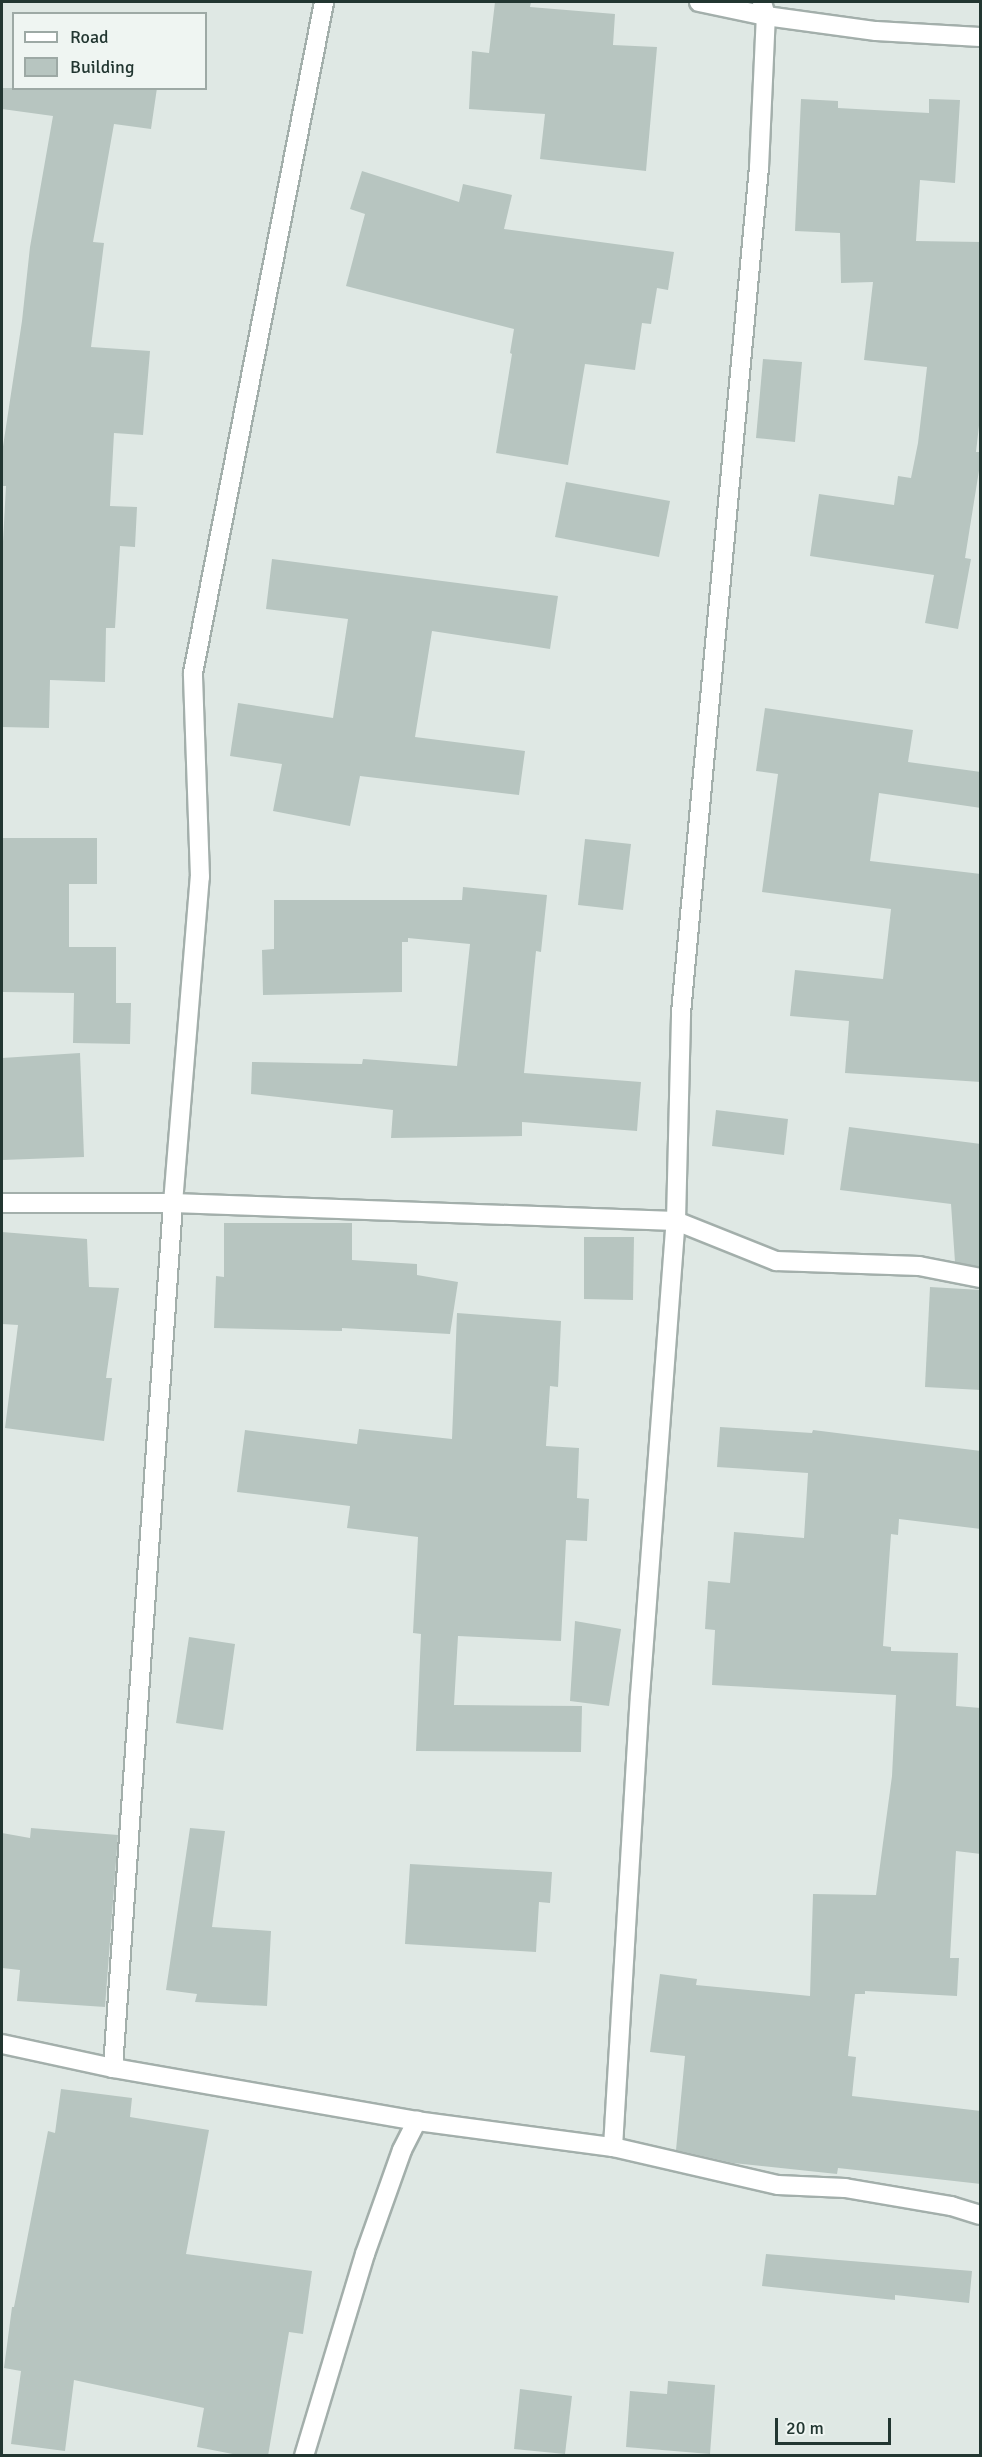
<!DOCTYPE html>
<style>
body{margin:0}
#map{position:relative;width:982px;height:2457px;overflow:hidden;background:#dfe8e4;font-family:Signika,sans-serif}
div>[style]{position:absolute}
[style*='--x']{left:calc(var(--x)*1px);top:calc(var(--y)*1px);width:calc(var(--w)*1px);rotate:calc(var(--a)*1deg)}
.building>*{inset:0;background:#b7c5c0}
.roads{filter:drop-shadow(2px 0 #a3afab) drop-shadow(-2px 0 #a3afab) drop-shadow(0 2px #a3afab) drop-shadow(0 -2px #a3afab)}
.street>*{height:18px;margin:-9px;padding:0 9px;transform-origin:9px;border-radius:9px;background:#fff}
span{translate:-50% -50%;white-space:nowrap;text-align:center;line-height:1.15;-webkit-text-stroke:4.5px #eff5f2;paint-order:stroke}
.frame{position:absolute;inset:0;border:3px solid #223631;pointer-events:none}
.legend{position:absolute;left:12px;top:12px;width:195px;height:78px;box-sizing:border-box;background:#eff5f2;border:2px solid #9da9a5;margin:0;padding:8px 10px;list-style:none;font-size:18px;color:#223631}
.legend li{display:flex;align-items:center;gap:12px;height:30px}
.legend b{width:30px;border:2px solid #9da9a5}
.scale{position:absolute;left:775px;top:2418px;width:116px;height:27px;box-sizing:border-box;border:3px solid #223631;border-top:0;padding-left:8px;font-size:18px;line-height:21px;white-space:nowrap;color:#223631;-webkit-text-stroke:4px #eff5f2;paint-order:stroke}
</style>
<div id="map">
<div class="building">
<div style="clip-path:polygon(495px 2px,531px 2px,530px 7px,615px 14px,613px 45px,657px 47px,646px 171px,540px 159px,545px 114px,469px 109px,472px 51px,489px 53px)"></div>
<div style="clip-path:polygon(2px 88px,157px 88px,151px 129px,114px 124px,93px 242px,104px 243px,91px 347px,150px 351px,143px 435px,114px 433px,110px 506px,137px 507px,135px 547px,120px 546px,115px 628px,106px 628px,105px 682px,50px 680px,49px 728px,2px 727px,2px 560px,6px 486px,2px 486px,2px 453px,22px 321px,30px 247px,53px 116px,2px 109px)"></div>
<div style="clip-path:polygon(801px 99px,838px 101px,838px 108px,929px 113px,929px 99px,960px 100px,955px 183px,920px 180px,916px 241px,981px 242px,981px 408px,976px 452px,981px 452px,981px 458px,965px 558px,971px 559px,958px 629px,925px 623px,934px 575px,810px 556px,819px 494px,894px 505px,898px 476px,911px 478px,918px 443px,927px 367px,864px 360px,873px 282px,841px 283px,840px 233px,795px 231px)"></div>
<div style="clip-path:polygon(362px 171px,459px 202px,463px 184px,512px 195px,504px 229px,674px 252px,668px 290px,657px 288px,651px 324px,642px 323px,635px 370px,585px 364px,568px 465px,496px 453px,512px 354px,510px 353px,514px 329px,346px 286px,365px 214px,350px 209px)"></div>
<div style="clip-path:polygon(763px 359px,802px 362px,795px 442px,756px 438px)"></div>
<div style="clip-path:polygon(566px 482px,670px 501px,659px 557px,555px 537px)"></div>
<div style="clip-path:polygon(272px 559px,558px 596px,550px 649px,432px 631px,415px 737px,525px 751px,519px 795px,360px 776px,350px 826px,273px 811px,282px 764px,230px 756px,238px 703px,333px 718px,348px 619px,266px 609px)"></div>
<div style="clip-path:polygon(765px 708px,913px 730px,908px 762px,981px 772px,981px 808px,879px 793px,870px 861px,981px 874px,981px 1082px,845px 1073px,849px 1021px,790px 1016px,795px 970px,883px 979px,891px 909px,762px 892px,778px 774px,756px 771px)"></div>
<div style="clip-path:polygon(2px 838px,97px 838px,97px 884px,69px 884px,69px 947px,116px 947px,116px 1003px,131px 1003px,130px 1044px,73px 1043px,74px 993px,2px 992px)"></div>
<div style="clip-path:polygon(585px 839px,631px 844px,623px 910px,578px 905px)"></div>
<div style="clip-path:polygon(463px 887px,547px 895px,541px 952px,536px 951px,524px 1073px,641px 1082px,637px 1131px,522px 1122px,522px 1136px,391px 1138px,393px 1110px,251px 1094px,252px 1062px,362px 1064px,363px 1059px,457px 1066px,470px 944px,408px 938px,408px 942px,402px 942px,402px 992px,263px 995px,262px 950px,274px 949px,274px 900px,462px 900px)"></div>
<div style="clip-path:polygon(80px 1053px,84px 1157px,2px 1160px,2px 1058px)"></div>
<div style="clip-path:polygon(716px 1110px,788px 1119px,784px 1155px,712px 1146px)"></div>
<div style="clip-path:polygon(849px 1127px,981px 1144px,981px 1267px,955px 1262px,951px 1204px,840px 1190px)"></div>
<div style="clip-path:polygon(224px 1223px,352px 1223px,352px 1260px,417px 1264px,417px 1275px,458px 1282px,450px 1334px,342px 1328px,342px 1331px,214px 1328px,216px 1276px,224px 1277px)"></div>
<div style="clip-path:polygon(2px 1232px,87px 1239px,89px 1287px,119px 1288px,106px 1378px,112px 1378px,104px 1441px,5px 1428px,18px 1325px,2px 1324px)"></div>
<div style="clip-path:polygon(584px 1237px,634px 1237px,633px 1300px,584px 1299px)"></div>
<div style="clip-path:polygon(930px 1287px,981px 1290px,981px 1390px,925px 1387px)"></div>
<div style="clip-path:polygon(457px 1313px,561px 1321px,558px 1387px,550px 1386px,546px 1446px,579px 1448px,577px 1498px,589px 1499px,587px 1541px,566px 1540px,561px 1641px,458px 1636px,454px 1705px,582px 1706px,581px 1752px,416px 1751px,421px 1634px,413px 1633px,418px 1537px,347px 1528px,350px 1506px,237px 1492px,245px 1430px,357px 1444px,359px 1429px,452px 1439px)"></div>
<div style="clip-path:polygon(720px 1427px,812px 1433px,813px 1430px,981px 1451px,981px 1529px,899px 1519px,898px 1535px,891px 1534px,883px 1646px,891px 1647px,891px 1651px,958px 1653px,956px 1706px,981px 1708px,981px 1854px,956px 1851px,950px 1958px,959px 1958px,957px 1996px,865px 1991px,865px 1994px,855px 1994px,848px 2056px,856px 2057px,852px 2096px,981px 2111px,981px 2184px,838px 2168px,837px 2174px,733px 2163px,676px 2150px,685px 2056px,650px 2052px,660px 1974px,697px 1979px,696px 1985px,810px 1996px,813px 1894px,876px 1895px,892px 1776px,896px 1695px,712px 1685px,715px 1630px,705px 1629px,708px 1581px,730px 1583px,734px 1532px,804px 1538px,808px 1473px,717px 1467px)"></div>
<div style="clip-path:polygon(575px 1621px,621px 1629px,609px 1706px,570px 1701px)"></div>
<div style="clip-path:polygon(189px 1637px,235px 1644px,223px 1730px,176px 1723px)"></div>
<div style="clip-path:polygon(31px 1828px,118px 1835px,105px 2007px,17px 2001px,20px 1970px,2px 1968px,2px 1833px,30px 1838px)"></div>
<div style="clip-path:polygon(190px 1828px,225px 1831px,212px 1927px,271px 1931px,267px 2006px,195px 2002px,197px 1994px,166px 1990px)"></div>
<div style="clip-path:polygon(410px 1864px,552px 1872px,550px 1903px,539px 1902px,536px 1952px,405px 1944px)"></div>
<div style="clip-path:polygon(61px 2089px,132px 2098px,130px 2117px,209px 2130px,186px 2254px,312px 2271px,303px 2334px,289px 2332px,268px 2456px,243px 2456px,197px 2447px,204px 2408px,74px 2380px,65px 2451px,11px 2444px,21px 2371px,4px 2368px,12px 2307px,14px 2307px,48px 2131px,55px 2133px)"></div>
<div style="clip-path:polygon(766px 2254px,972px 2271px,969px 2303px,895px 2295px,895px 2300px,762px 2286px)"></div>
<div style="clip-path:polygon(668px 2381px,715px 2385px,710px 2454px,626px 2447px,630px 2391px,667px 2394px)"></div>
<div style="clip-path:polygon(520px 2389px,572px 2396px,565px 2454px,514px 2449px)"></div>
</div>
<div class="roads">
<div class="street">
<div style="--x:699;--y:2;--w:68;--a:11.8"></div>
<div style="--x:766;--y:16;--w:111;--a:7.8"></div>
<div style="--x:876;--y:31;--w:104;--a:3.3"></div>
<div style="--x:2;--y:1203;--w:171;--a:0"></div>
<div style="--x:173;--y:1203;--w:503;--a:2.05"></div>
<div style="--x:676;--y:1221;--w:108;--a:21.8"></div>
<div style="--x:776;--y:1261;--w:143;--a:2"></div>
<div style="--x:919;--y:1266;--w:62;--a:11.1"></div>
<div style="--x:2;--y:2044;--w:114;--a:12.2"></div>
<div style="--x:113;--y:2068;--w:309;--a:9.9"></div>
<div style="--x:417;--y:2121;--w:198;--a:7.6"></div>
<div style="--x:613;--y:2147;--w:169;--a:13"></div>
<div style="--x:778;--y:2185;--w:67;--a:2.6"></div>
<div style="--x:845;--y:2188;--w:108;--a:9.6"></div>
<div style="--x:951;--y:2206;--w:30;--a:17"></div>
<div style="--x:113;--y:2068;--w:867;--a:-86.03"></div>
<div style="--x:173;--y:1203;--w:327;--a:-85.3"></div>
<div style="--x:200;--y:877;--w:204;--a:-92"></div>
<div style="--x:193;--y:673;--w:684;--a:-78.95"></div>
<div style="--x:613;--y:2147;--w:453;--a:-86.6"></div>
<div style="--x:640;--y:1695;--w:475;--a:-85.7"></div>
<div style="--x:676;--y:1221;--w:208;--a:-88.6"></div>
<div style="--x:681;--y:1013;--w:849;--a:-84.73"></div>
<div style="--x:759;--y:168;--w:152;--a:-87.4"></div>
<div style="--x:766;--y:16;--w:15;--a:-106"></div>
<div style="--x:304;--y:2456;--w:211;--a:-73.2"></div>
<div style="--x:365;--y:2254;--w:110;--a:-70.4"></div>
<div style="--x:402;--y:2150;--w:33;--a:-63"></div>
</div>
</div>
<div class="frame"></div>
<ul class="legend">
<li><b style="height:8px;background:#fff"></b>Road</li>
<li><b style="height:16px;background:#b7c5c0"></b>Building</li>
</ul>
<div class="scale">20 m</div>
</div>
